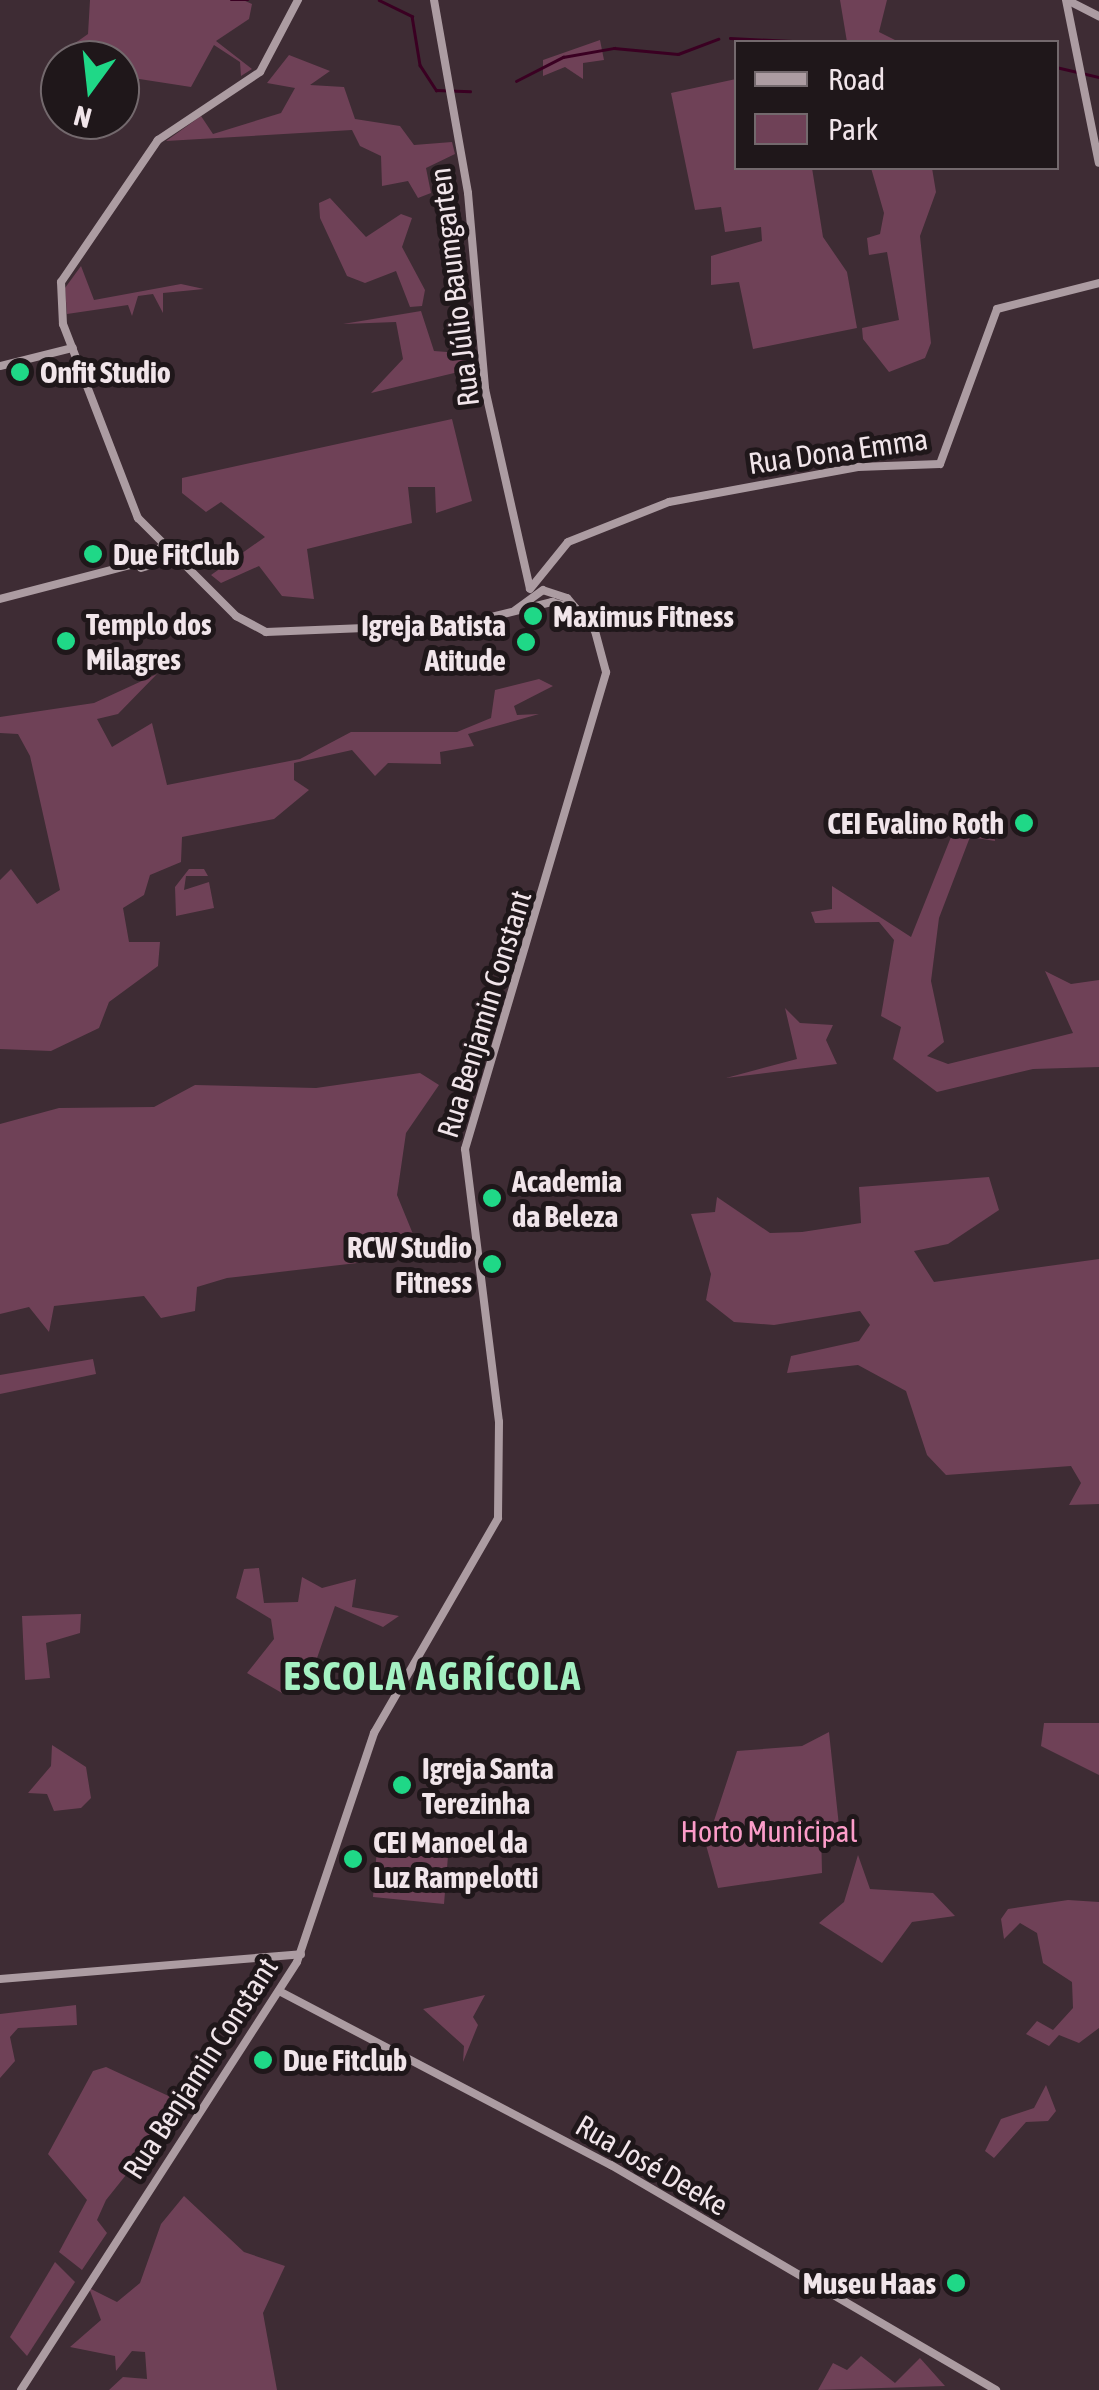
<!DOCTYPE html>
<meta charset="utf-8">
<style>
body{margin:0}
#map{position:relative;width:1099px;height:2390px;overflow:hidden;background:#3e2c34;font-family:"Asap Condensed",sans-serif}
div>[style]{position:absolute}
[style*='--x']{left:calc(var(--x)*1px);top:calc(var(--y)*1px);width:calc(var(--w)*1px);rotate:calc(var(--a)*1deg)}
.green>*{inset:0;background:#6f4157}
.stream>*{height:2.5px;margin:-1.25px;padding:0 1.25px;transform-origin:1.25px;border-radius:1.25px;background:#3a0022}
.secondary>*{height:8px;margin:-4px;padding:0 4px;transform-origin:4px;border-radius:4px;background:#ac9ca2}
.dots>*{width:28px;height:28px;translate:-50% -50%;box-sizing:border-box;border:5px solid #1f171a;border-radius:50%}
span{translate:-50% -50%;white-space:nowrap;text-align:center;line-height:1.15;-webkit-text-stroke:10px #1f171a;paint-order:stroke}
.street-label{font-size:30px;color:#f1e5ea}
.poi-label{font-size:30px;color:#f1e5ea;font-weight:700}
.left{translate:0 -50%;text-align:left}
.right{translate:-100% -50%;text-align:right}
.park-label{font-size:30px;color:#fc9cc9}
.district-label{font-size:40px;color:#a4f1c2;font-weight:700;letter-spacing:2.5px}
.legend{position:absolute;left:734px;top:40px;width:325px;height:130px;box-sizing:border-box;background:#1f171a;border:2px solid #73696d;margin:0;padding:12px 18px;list-style:none;font-size:30px;color:#f1e5ea}
.legend li{display:flex;align-items:center;gap:20px;height:50px}
.legend b{width:50px;border:2px solid #73696d}
.north{position:absolute;left:40px;top:40px;width:100px;height:100px;box-sizing:border-box;background:#1f171a;border:2px solid #73696d;border-radius:50%;rotate:195deg;font-size:28px;font-weight:700;line-height:40px;text-align:center;color:#f1e5ea}
.north::after{content:'';display:block;margin:auto;width:35px;height:45px;background:#1fd887;clip-path:polygon(50% 0,100% 100%,50% 72%,0 100%)}
</style>
<div id="map">
<div class="green">
<div style="clip-path:polygon(90px 0,243px 0,252px 4px,249px 19px,216px 41px,252px 69px,241px 76px,240px 62px,214px 45px,191px 87px,120px 76px,120px 60px,72px 60px,71px 46px,88px 34px)"></div>
<div style="clip-path:polygon(840px 0,887px 0,879px 32px,899px 42px,847px 42px)"></div>
<div style="clip-path:polygon(600px 40px,604px 60px,583px 63px,583px 79px,565px 67px,543px 76px,543px 60px)"></div>
<div style="clip-path:polygon(289px 55px,330px 71px,310px 85px,344px 87px,355px 119px,400px 126px,414px 145px,452px 142px,455px 154px,426px 168px,431px 193px,418px 198px,408px 181px,382px 186px,381px 156px,360px 146px,352px 130px,166px 141px,201px 116px,213px 134px,281px 113px,295px 88px,267px 83px)"></div>
<div style="clip-path:polygon(736px 79px,736px 168px,812px 168px,823px 237px,847px 272px,857px 328px,753px 349px,739px 282px,711px 285px,711px 256px,762px 241px,761px 227px,725px 232px,721px 207px,695px 210px,671px 93px)"></div>
<div style="clip-path:polygon(871px 168px,932px 168px,936px 192px,920px 236px,931px 343px,925px 358px,889px 372px,863px 339px,862px 328px,899px 320px,887px 252px,869px 255px,867px 238px,880px 234px,884px 213px)"></div>
<div style="clip-path:polygon(330px 198px,366px 237px,401px 214px,412px 218px,402px 247px,425px 290px,422px 306px,410px 307px,396px 271px,365px 283px,347px 276px,320px 218px,319px 203px)"></div>
<div style="clip-path:polygon(81px 266px,94px 300px,181px 284px,204px 289px,163px 293px,163px 313px,153px 294px,138px 296px,132px 316px,128px 305px,67px 314px,65px 288px)"></div>
<div style="clip-path:polygon(421px 311px,434px 351px,473px 354px,475px 368px,371px 393px,403px 359px,396px 322px,343px 324px)"></div>
<div style="clip-path:polygon(452px 419px,472px 501px,436px 513px,435px 487px,408px 487px,412px 523px,307px 549px,314px 599px,282px 596px,259px 566px,221px 583px,211px 575px,265px 537px,221px 502px,206px 512px,182px 493px,182px 478px)"></div>
<div style="clip-path:polygon(157px 674px,118px 714px,97px 719px,112px 747px,152px 723px,167px 785px,300px 759px,351px 732px,457px 732px,491px 718px,495px 690px,539px 679px,553px 686px,514px 706px,517px 715px,539px 714px,468px 734px,474px 746px,440px 752px,441px 764px,388px 763px,375px 776px,352px 750px,294px 763px,294px 780px,309px 790px,274px 819px,182px 837px,181px 862px,150px 875px,144px 895px,123px 908px,129px 942px,160px 942px,158px 966px,109px 1002px,99px 1028px,51px 1051px,0 1049px,0 880px,11px 869px,37px 904px,60px 890px,30px 756px,18px 734px,0 733px,0 717px,94px 703px)"></div>
<div style="clip-path:polygon(961px 812px,966px 822px,992px 821px,995px 841px,970px 837px,939px 918px,931px 981px,944px 1042px,927px 1056px,948px 1064px,1073px 1033px,1045px 971px,1071px 984px,1099px 980px,1099px 1067px,1033px 1069px,937px 1092px,893px 1059px,901px 1027px,881px 1016px,894px 940px,879px 922px,815px 923px,811px 912px,832px 909px,832px 886px,911px 937px)"></div>
<div style="clip-path:polygon(189px 869px,204px 869px,208px 876px,186px 876px,184px 890px,209px 882px,214px 908px,176px 916px,175px 887px)"></div>
<div style="clip-path:polygon(785px 1008px,800px 1023px,833px 1025px,826px 1040px,837px 1064px,726px 1078px,797px 1059px)"></div>
<div style="clip-path:polygon(420px 1073px,439px 1085px,406px 1133px,397px 1195px,415px 1239px,392px 1259px,227px 1278px,197px 1287px,195px 1311px,161px 1318px,144px 1296px,54px 1306px,49px 1332px,29px 1307px,0 1314px,0 1124px,59px 1108px,154px 1107px,195px 1085px,316px 1088px)"></div>
<div style="clip-path:polygon(989px 1177px,999px 1210px,948px 1244px,914px 1251px,934px 1282px,1099px 1259px,1099px 1504px,1069px 1505px,1081px 1483px,1071px 1466px,946px 1475px,927px 1455px,906px 1391px,858px 1365px,787px 1373px,791px 1356px,859px 1341px,870px 1325px,860px 1311px,774px 1325px,734px 1322px,706px 1300px,711px 1274px,691px 1214px,715px 1212px,717px 1197px,770px 1233px,802px 1232px,861px 1223px,859px 1187px)"></div>
<div style="clip-path:polygon(93px 1359px,96px 1374px,0 1394px,0 1375px)"></div>
<div style="clip-path:polygon(259px 1568px,264px 1603px,298px 1602px,302px 1577px,322px 1588px,356px 1579px,352px 1607px,399px 1616px,383px 1627px,335px 1606px,316px 1661px,310px 1669px,299px 1661px,282px 1693px,247px 1673px,274px 1639px,271px 1619px,236px 1598px,244px 1569px)"></div>
<div style="clip-path:polygon(81px 1614px,80px 1633px,46px 1643px,50px 1678px,25px 1680px,22px 1616px)"></div>
<div style="clip-path:polygon(1044px 1723px,1099px 1723px,1099px 1775px,1041px 1746px)"></div>
<div style="clip-path:polygon(829px 1732px,839px 1826px,821px 1826px,822px 1873px,718px 1888px,706px 1845px,737px 1751px,802px 1746px)"></div>
<div style="clip-path:polygon(52px 1745px,86px 1767px,91px 1798px,81px 1808px,54px 1811px,47px 1794px,28px 1793px,51px 1766px)"></div>
<div style="clip-path:polygon(377px 1849px,448px 1856px,444px 1904px,373px 1897px)"></div>
<div style="clip-path:polygon(858px 1855px,870px 1889px,933px 1893px,955px 1916px,912px 1922px,882px 1963px,819px 1923px,844px 1902px)"></div>
<div style="clip-path:polygon(1068px 1900px,1099px 1902px,1099px 2028px,1079px 2043px,1059px 2035px,1049px 2046px,1026px 2034px,1037px 2021px,1053px 2030px,1073px 2008px,1072px 1982px,1043px 1963px,1037px 1933px,1020px 1923px,1004px 1939px,1001px 1919px,1008px 1909px)"></div>
<div style="clip-path:polygon(485px 1995px,473px 2017px,478px 2025px,463px 2062px,464px 2046px,423px 2009px)"></div>
<div style="clip-path:polygon(76px 2005px,77px 2025px,18px 2028px,10px 2037px,15px 2061px,0 2078px,0 2014px)"></div>
<div style="clip-path:polygon(106px 2067px,188px 2105px,161px 2150px,150px 2145px,106px 2200px,97px 2220px,107px 2233px,82px 2270px,59px 2252px,87px 2200px,48px 2154px,93px 2071px)"></div>
<div style="clip-path:polygon(1046px 2085px,1056px 2111px,1048px 2121px,1026px 2122px,994px 2158px,985px 2151px,1001px 2119px,1034px 2108px)"></div>
<div style="clip-path:polygon(184px 2196px,244px 2252px,285px 2266px,263px 2313px,277px 2390px,109px 2390px,123px 2377px,147px 2379px,145px 2352px,132px 2351px,116px 2371px,115px 2356px,70px 2347px,101px 2320px,89px 2288px,117px 2302px,140px 2283px,161px 2224px)"></div>
<div style="clip-path:polygon(55px 2262px,75px 2282px,27px 2356px,10px 2337px)"></div>
<div style="clip-path:polygon(861px 2356px,895px 2383px,920px 2358px,945px 2386px,818px 2390px,833px 2363px,847px 2370px)"></div>
</div>
<div class="stream">
<div style="--x:231;--y:0;--w:17;--a:0"></div>
<div style="--x:379;--y:0;--w:37;--a:26"></div>
<div style="--x:412;--y:16;--w:50;--a:80.7"></div>
<div style="--x:420;--y:65;--w:30;--a:57"></div>
<div style="--x:436;--y:90;--w:34;--a:2"></div>
<div style="--x:730;--y:38;--w:82;--a:2.8"></div>
<div style="--x:1056;--y:67;--w:44;--a:13.1"></div>
<div style="--x:516;--y:81;--w:53;--a:-27.1"></div>
<div style="--x:563;--y:57;--w:52;--a:-10"></div>
<div style="--x:614;--y:48;--w:64;--a:5.4"></div>
<div style="--x:678;--y:54;--w:43;--a:-20.6"></div>
</div>
<div class="secondary">
<div style="--x:298;--y:0;--w:81;--a:117.8"></div>
<div style="--x:260;--y:72;--w:123;--a:146.3"></div>
<div style="--x:158;--y:140;--w:172;--a:124.3"></div>
<div style="--x:61;--y:282;--w:42;--a:87.3"></div>
<div style="--x:63;--y:324;--w:208;--a:68.9"></div>
<div style="--x:138;--y:518;--w:139;--a:45"></div>
<div style="--x:236;--y:616;--w:34;--a:28"></div>
<div style="--x:266;--y:632;--w:197;--a:-2.3"></div>
<div style="--x:463;--y:624;--w:92;--a:-13.9"></div>
<div style="--x:552;--y:602;--w:24;--a:15"></div>
<div style="--x:434;--y:0;--w:196;--a:80"></div>
<div style="--x:468;--y:193;--w:197;--a:85"></div>
<div style="--x:485;--y:389;--w:204;--a:77.3"></div>
<div style="--x:1066;--y:0;--w:166;--a:78.6"></div>
<div style="--x:1067;--y:0;--w:36;--a:27"></div>
<div style="--x:0;--y:366;--w:75;--a:-13.9"></div>
<div style="--x:141;--y:568;--w:34;--a:-17"></div>
<div style="--x:530;--y:589;--w:60;--a:-51"></div>
<div style="--x:568;--y:542;--w:109;--a:-21.6"></div>
<div style="--x:669;--y:502;--w:192;--a:-10.5"></div>
<div style="--x:858;--y:467;--w:82;--a:-2.1"></div>
<div style="--x:940;--y:464;--w:165;--a:-69.8"></div>
<div style="--x:997;--y:309;--w:105;--a:-14.3"></div>
<div style="--x:0;--y:599;--w:151;--a:-14.6"></div>
<div style="--x:146;--y:561;--w:22;--a:-43"></div>
<div style="--x:0;--y:1979;--w:302;--a:-4.7"></div>
<div style="--x:279;--y:1991;--w:375;--a:27.7"></div>
<div style="--x:611;--y:2165;--w:446;--a:30.3"></div>
<div style="--x:21;--y:2390;--w:509;--a:-57.18"></div>
<div style="--x:297;--y:1962;--w:242;--a:-71.4"></div>
<div style="--x:374;--y:1733;--w:248;--a:-60"></div>
<div style="--x:498;--y:1518;--w:96;--a:-89.4"></div>
<div style="--x:499;--y:1422;--w:275;--a:-97.1"></div>
<div style="--x:465;--y:1149;--w:497;--a:-73.5"></div>
<div style="--x:606;--y:672;--w:42;--a:-105"></div>
<div style="--x:595;--y:631;--w:43;--a:-130.3"></div>
<div style="--x:567;--y:598;--w:25;--a:-162"></div>
<div style="--x:543;--y:590;--w:34;--a:144"></div>
</div>
<div class="dots">
<div style="left:20px;top:372px;background:#1fd887"></div>
<div style="left:93px;top:554px;background:#1fd887"></div>
<div style="left:533px;top:616px;background:#1fd887"></div>
<div style="left:66px;top:641px;background:#1fd887"></div>
<div style="left:526px;top:642px;background:#1fd887"></div>
<div style="left:1024px;top:823px;background:#1fd887"></div>
<div style="left:492px;top:1198px;background:#1fd887"></div>
<div style="left:492px;top:1264px;background:#1fd887"></div>
<div style="left:402px;top:1785px;background:#1fd887"></div>
<div style="left:353px;top:1859px;background:#1fd887"></div>
<div style="left:263px;top:2060px;background:#1fd887"></div>
<div style="left:956px;top:2283px;background:#1fd887"></div>
</div>
<div class="street-label">
<span style="left:454px;top:287px;rotate:-97deg">Rua Júlio Baumgarten</span>
<span style="left:838px;top:451px;rotate:-8deg">Rua Dona Emma</span>
<span style="left:484px;top:1014px;rotate:-73deg">Rua Benjamin Constant</span>
<span style="left:200px;top:2068px;rotate:-57deg">Rua Benjamin Constant</span>
<span style="left:652px;top:2165px;rotate:30deg">Rua José Deeke</span>
</div>
<div class="poi-label">
<span class="left" style="left:40px;top:372px">Onfit Studio</span>
<span class="left" style="left:113px;top:554px">Due FitClub</span>
<span class="left" style="left:553px;top:616px">Maximus Fitness</span>
<span class="left" style="left:86px;top:641px">Templo dos<br>Milagres</span>
<span class="right" style="left:506px;top:642px">Igreja Batista<br>Atitude</span>
<span class="right" style="left:1004px;top:823px">CEI Evalino Roth</span>
<span class="left" style="left:512px;top:1198px">Academia<br>da Beleza</span>
<span class="right" style="left:472px;top:1264px">RCW Studio<br>Fitness</span>
<span class="left" style="left:422px;top:1785px">Igreja Santa<br>Terezinha</span>
<span class="left" style="left:373px;top:1859px">CEI Manoel da<br>Luz Rampelotti</span>
<span class="left" style="left:283px;top:2060px">Due Fitclub</span>
<span class="right" style="left:936px;top:2283px">Museu Haas</span>
</div>
<div class="park-label">
<span style="left:769px;top:1831px">Horto Municipal</span>
</div>
<div class="district-label">
<span style="left:433px;top:1676px">ESCOLA AGRÍCOLA</span>
</div>
<ul class="legend">
<li><b style="height:12px;background:#ac9ca2"></b>Road</li>
<li><b style="height:28px;background:#6f4157"></b>Park</li>
</ul>
<div class="north">N</div>
</div>
